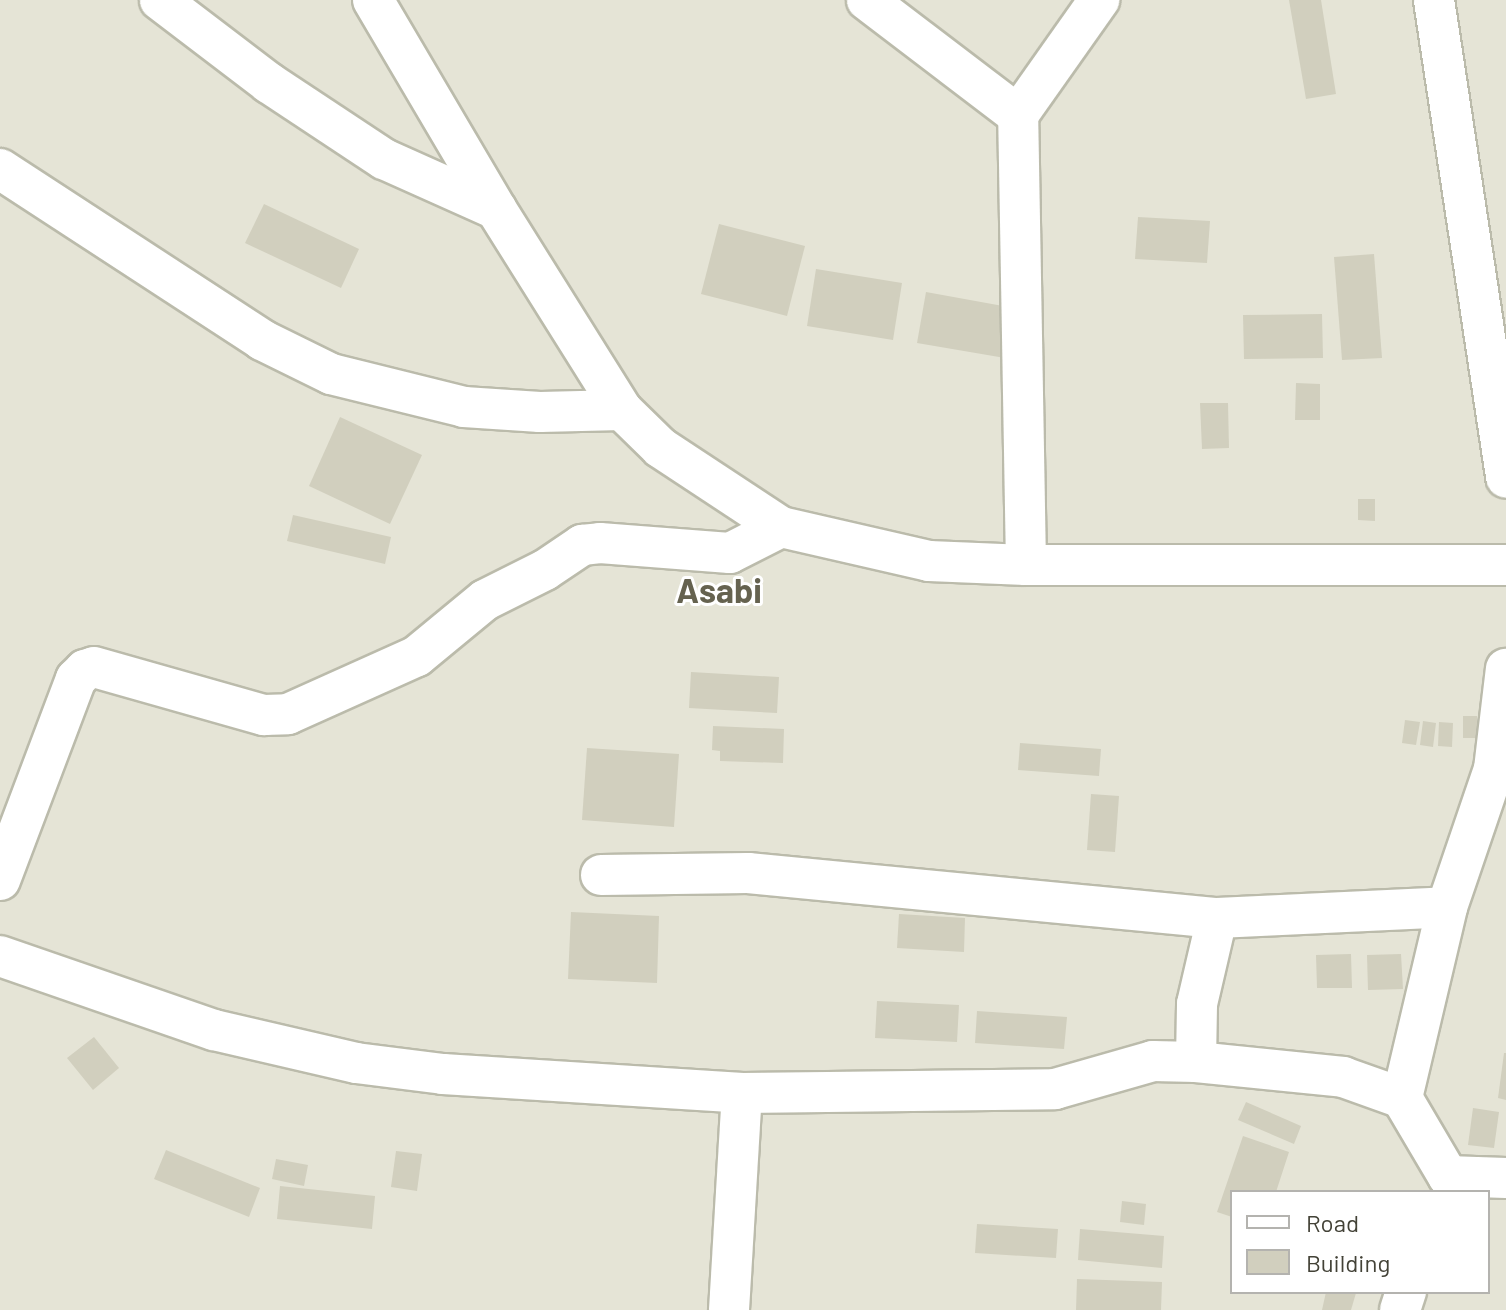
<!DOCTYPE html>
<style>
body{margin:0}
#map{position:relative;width:1506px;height:1310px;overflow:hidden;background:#f1f1e7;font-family:Barlow,sans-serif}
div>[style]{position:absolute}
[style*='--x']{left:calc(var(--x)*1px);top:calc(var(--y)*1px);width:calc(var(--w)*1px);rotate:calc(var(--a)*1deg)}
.residential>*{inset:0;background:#e5e4d6}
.building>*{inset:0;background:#d1cfbe}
.roads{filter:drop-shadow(2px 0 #bbbbab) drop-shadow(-2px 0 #bbbbab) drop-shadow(0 2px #bbbbab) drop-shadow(0 -2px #bbbbab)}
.minor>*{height:40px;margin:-20px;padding:0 20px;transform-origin:20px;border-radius:20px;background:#fff}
span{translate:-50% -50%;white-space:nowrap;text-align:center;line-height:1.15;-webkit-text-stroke:6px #fff;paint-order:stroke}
.district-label{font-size:34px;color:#65624f;font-weight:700}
.legend{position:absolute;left:1230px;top:1190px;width:260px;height:104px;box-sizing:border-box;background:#fff;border:2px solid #b4b3af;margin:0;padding:10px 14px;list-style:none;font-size:24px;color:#434237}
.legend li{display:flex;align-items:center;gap:16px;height:40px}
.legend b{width:40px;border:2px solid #b4b3af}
</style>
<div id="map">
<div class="residential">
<div style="clip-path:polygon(evenodd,0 0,1506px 0,1506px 1310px,0 1310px,0 0,1232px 1192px,1488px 1192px,1488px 1292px,1232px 1292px,1232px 1192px)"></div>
</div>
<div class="building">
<div style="clip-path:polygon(1289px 0,1321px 0,1336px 94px,1306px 99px)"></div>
<div style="clip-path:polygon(264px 204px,359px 249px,341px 288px,245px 243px)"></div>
<div style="clip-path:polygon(1138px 217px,1210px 221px,1207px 263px,1135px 259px)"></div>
<div style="clip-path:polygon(719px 224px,805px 246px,787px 316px,701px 294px)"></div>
<div style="clip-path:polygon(1374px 254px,1382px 358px,1342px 360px,1334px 257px)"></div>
<div style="clip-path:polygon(816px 269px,902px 283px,893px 340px,807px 326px)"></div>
<div style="clip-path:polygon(926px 292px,1014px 308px,1005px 358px,917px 343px)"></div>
<div style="clip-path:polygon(1322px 314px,1323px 358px,1244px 359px,1243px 315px)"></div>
<div style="clip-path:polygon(1296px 383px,1320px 384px,1320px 420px,1295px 420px)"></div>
<div style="clip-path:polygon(1200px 403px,1228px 403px,1229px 448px,1202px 449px)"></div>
<div style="clip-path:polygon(340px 417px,422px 455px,390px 524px,309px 486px)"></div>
<div style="clip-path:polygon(1358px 499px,1375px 499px,1375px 521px,1358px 520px)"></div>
<div style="clip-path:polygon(293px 515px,391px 537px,385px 564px,287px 541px)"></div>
<div style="clip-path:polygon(691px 672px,779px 677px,777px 713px,689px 708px)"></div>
<div style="clip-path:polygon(1463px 716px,1477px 716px,1478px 738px,1463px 738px)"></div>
<div style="clip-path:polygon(1405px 720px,1420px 722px,1416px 745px,1402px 743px)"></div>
<div style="clip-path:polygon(1423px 721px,1436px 723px,1433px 747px,1420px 745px)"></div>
<div style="clip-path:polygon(1439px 722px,1453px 723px,1452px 747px,1438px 746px)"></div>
<div style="clip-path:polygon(713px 726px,784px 729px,783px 763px,720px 761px,720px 751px,712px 750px)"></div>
<div style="clip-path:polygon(1020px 743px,1101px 749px,1099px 776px,1018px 770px)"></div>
<div style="clip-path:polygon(587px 748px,679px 754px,674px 827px,582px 820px)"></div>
<div style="clip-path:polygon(1091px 794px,1119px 796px,1115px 852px,1087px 850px)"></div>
<div style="clip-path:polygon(571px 912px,659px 916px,657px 983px,568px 979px)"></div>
<div style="clip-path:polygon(899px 914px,965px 918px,964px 952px,897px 948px)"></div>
<div style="clip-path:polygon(1351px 954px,1352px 988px,1317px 988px,1316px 955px)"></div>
<div style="clip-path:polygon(1401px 954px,1403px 989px,1368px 990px,1367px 955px)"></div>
<div style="clip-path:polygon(877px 1001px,959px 1005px,957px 1042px,875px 1038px)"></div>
<div style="clip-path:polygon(977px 1011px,1067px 1017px,1064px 1049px,975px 1043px)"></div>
<div style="clip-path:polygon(94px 1037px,119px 1068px,93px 1090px,67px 1058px)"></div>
<div style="clip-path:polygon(1504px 1053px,1506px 1053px,1506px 1100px,1498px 1098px)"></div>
<div style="clip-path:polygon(1246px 1102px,1301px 1126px,1294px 1144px,1238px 1120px)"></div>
<div style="clip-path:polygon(1473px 1108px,1499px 1112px,1494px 1148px,1468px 1145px)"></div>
<div style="clip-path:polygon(1243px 1136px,1289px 1152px,1276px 1192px,1232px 1192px,1232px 1217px,1217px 1212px)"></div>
<div style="clip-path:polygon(166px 1150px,260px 1188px,249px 1217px,154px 1179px)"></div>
<div style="clip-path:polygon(396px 1151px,422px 1154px,417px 1191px,391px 1187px)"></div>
<div style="clip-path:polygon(276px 1159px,308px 1165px,304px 1186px,272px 1179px)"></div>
<div style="clip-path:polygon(280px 1186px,375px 1196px,372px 1229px,277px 1219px)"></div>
<div style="clip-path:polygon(1122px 1201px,1146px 1204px,1144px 1225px,1120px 1222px)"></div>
<div style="clip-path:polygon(977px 1224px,1058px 1229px,1056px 1258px,975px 1253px)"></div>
<div style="clip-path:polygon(1080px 1229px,1164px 1236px,1162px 1268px,1078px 1260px)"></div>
<div style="clip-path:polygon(1077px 1279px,1162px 1282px,1161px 1310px,1076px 1310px)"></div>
<div style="clip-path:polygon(1326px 1292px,1356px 1293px,1351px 1310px,1322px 1310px)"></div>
</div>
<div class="roads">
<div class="minor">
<div style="--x:160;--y:0;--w:137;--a:37.3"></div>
<div style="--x:269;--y:83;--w:138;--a:33.5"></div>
<div style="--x:384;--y:159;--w:123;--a:24.1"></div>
<div style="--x:373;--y:0;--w:243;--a:59.5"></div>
<div style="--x:496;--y:209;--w:237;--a:57.9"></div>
<div style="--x:622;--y:410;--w:54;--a:44.3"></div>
<div style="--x:661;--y:448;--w:144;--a:33.4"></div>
<div style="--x:781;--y:527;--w:152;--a:12.9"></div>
<div style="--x:929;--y:561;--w:97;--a:2.4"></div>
<div style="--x:1026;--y:565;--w:480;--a:0"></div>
<div style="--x:867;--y:0;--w:190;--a:37.3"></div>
<div style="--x:1434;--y:0;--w:483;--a:81.4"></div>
<div style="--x:0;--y:169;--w:313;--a:33.1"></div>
<div style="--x:262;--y:340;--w:77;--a:26.2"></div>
<div style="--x:331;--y:374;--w:137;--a:13.9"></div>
<div style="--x:464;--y:407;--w:76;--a:3.8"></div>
<div style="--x:540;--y:412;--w:82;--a:-1.4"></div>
<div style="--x:1026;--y:565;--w:450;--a:-91"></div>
<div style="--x:1018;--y:115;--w:141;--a:-54.8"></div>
<div style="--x:601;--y:875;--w:147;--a:-0.8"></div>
<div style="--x:748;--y:873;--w:471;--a:5.5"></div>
<div style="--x:1217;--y:918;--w:230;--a:-2.7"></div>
<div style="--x:0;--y:880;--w:215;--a:-69.3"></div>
<div style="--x:76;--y:679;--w:13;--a:-45"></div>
<div style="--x:85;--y:670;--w:9;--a:-18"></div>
<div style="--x:94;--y:667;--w:177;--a:15.8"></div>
<div style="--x:264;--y:715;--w:24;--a:-2"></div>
<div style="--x:288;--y:714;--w:141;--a:-24.2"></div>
<div style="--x:417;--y:656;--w:88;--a:-39.5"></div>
<div style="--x:485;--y:600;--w:67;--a:-26.6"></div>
<div style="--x:545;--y:570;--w:45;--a:-34"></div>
<div style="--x:582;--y:545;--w:18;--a:-6"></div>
<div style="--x:600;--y:543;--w:130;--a:4.4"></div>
<div style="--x:730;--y:553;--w:57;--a:-27"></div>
<div style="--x:0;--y:956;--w:226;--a:19.1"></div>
<div style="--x:214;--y:1030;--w:146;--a:13.1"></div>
<div style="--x:356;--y:1063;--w:88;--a:7.2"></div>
<div style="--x:443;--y:1074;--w:300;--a:3.6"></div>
<div style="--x:742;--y:1093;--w:313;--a:-0.7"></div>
<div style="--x:1055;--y:1089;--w:102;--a:-15.9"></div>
<div style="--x:1153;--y:1061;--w:43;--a:1.3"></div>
<div style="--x:1196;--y:1062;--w:148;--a:5.8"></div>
<div style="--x:1343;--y:1077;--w:63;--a:19.6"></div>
<div style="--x:1402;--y:1098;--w:91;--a:59.5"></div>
<div style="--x:1448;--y:1176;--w:58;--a:2"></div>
<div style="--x:1196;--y:1062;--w:58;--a:-89"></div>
<div style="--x:1197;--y:1004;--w:88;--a:-76.9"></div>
<div style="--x:1402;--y:1098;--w:196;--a:-76.7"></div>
<div style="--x:1447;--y:907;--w:146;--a:-71.2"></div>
<div style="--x:1494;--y:769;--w:101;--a:-83.2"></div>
<div style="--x:729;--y:1310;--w:217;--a:-86.6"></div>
<div style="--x:1400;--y:1310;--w:19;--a:-72"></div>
</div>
</div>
<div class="district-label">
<span style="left:719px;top:590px">Asabi</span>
</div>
<ul class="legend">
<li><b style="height:10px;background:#fff"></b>Road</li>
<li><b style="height:22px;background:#d1cfbe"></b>Building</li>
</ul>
</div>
